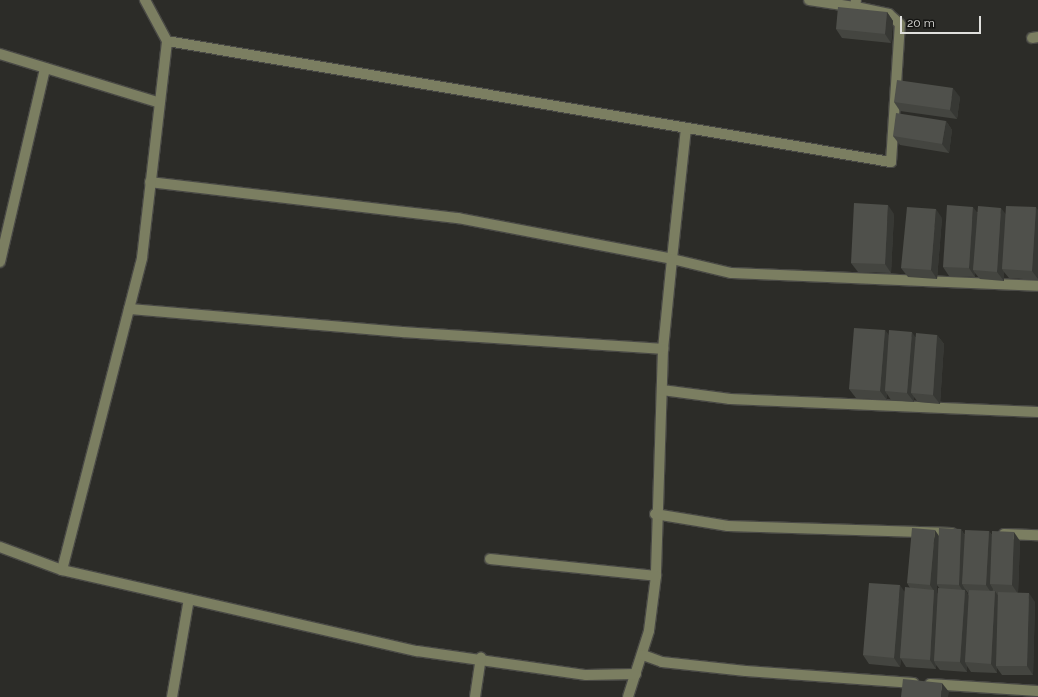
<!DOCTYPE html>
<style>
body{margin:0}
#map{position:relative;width:1038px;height:697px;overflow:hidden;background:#2c2c28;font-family:Raleway,sans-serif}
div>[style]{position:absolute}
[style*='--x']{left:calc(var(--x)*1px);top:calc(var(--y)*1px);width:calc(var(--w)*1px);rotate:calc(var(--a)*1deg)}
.roads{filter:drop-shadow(1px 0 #494945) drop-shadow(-1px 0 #494945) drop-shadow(0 1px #494945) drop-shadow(0 -1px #494945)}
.minor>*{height:10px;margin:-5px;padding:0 5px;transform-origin:5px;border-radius:5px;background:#7b7e61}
.wall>*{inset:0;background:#444540}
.shaded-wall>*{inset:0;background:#373834}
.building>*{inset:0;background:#4f504b}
span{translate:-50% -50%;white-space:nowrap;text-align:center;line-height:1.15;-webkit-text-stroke:3.5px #141412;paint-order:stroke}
.scale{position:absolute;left:900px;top:16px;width:81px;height:18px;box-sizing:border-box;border:2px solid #e0e0dd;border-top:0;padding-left:5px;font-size:12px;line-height:14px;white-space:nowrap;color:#e0e0dd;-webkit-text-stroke:3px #141412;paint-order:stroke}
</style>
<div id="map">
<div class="roads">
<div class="minor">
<div style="--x:809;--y:0;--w:47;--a:8.7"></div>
<div style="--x:1032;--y:38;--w:6;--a:-9"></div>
<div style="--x:167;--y:41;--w:734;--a:9.49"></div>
<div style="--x:891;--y:162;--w:138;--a:-86.3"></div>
<div style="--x:900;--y:24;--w:15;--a:-138"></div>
<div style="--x:889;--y:14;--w:35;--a:-168"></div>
<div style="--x:855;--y:7;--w:7;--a:-82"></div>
<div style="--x:0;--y:54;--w:167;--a:17"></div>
<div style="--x:686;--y:128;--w:132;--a:96.1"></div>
<div style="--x:672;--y:259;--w:61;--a:13.3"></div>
<div style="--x:731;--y:273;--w:307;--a:2.4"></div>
<div style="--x:150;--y:182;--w:310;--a:6.7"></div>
<div style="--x:458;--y:218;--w:218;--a:10.8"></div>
<div style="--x:672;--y:259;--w:90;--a:95.7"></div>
<div style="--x:663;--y:349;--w:227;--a:91.8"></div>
<div style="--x:656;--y:576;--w:55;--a:97.3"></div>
<div style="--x:649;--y:631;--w:69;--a:107.7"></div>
<div style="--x:0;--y:262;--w:199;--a:-76.9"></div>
<div style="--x:129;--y:309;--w:275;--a:4.8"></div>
<div style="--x:403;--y:332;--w:261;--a:3.7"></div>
<div style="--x:662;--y:390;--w:69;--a:7.5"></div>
<div style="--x:730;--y:399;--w:308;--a:2.4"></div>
<div style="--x:655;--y:514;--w:74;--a:9.3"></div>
<div style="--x:728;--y:526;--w:224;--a:1.8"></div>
<div style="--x:1004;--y:534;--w:34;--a:2"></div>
<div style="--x:0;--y:547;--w:66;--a:20.4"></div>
<div style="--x:62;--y:570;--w:364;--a:12.9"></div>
<div style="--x:417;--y:651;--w:171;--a:8.1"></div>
<div style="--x:586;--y:675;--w:50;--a:-1.1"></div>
<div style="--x:490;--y:559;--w:167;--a:5.8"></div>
<div style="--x:62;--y:570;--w:322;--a:-75.6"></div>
<div style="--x:142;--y:258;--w:218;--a:-83.4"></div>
<div style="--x:167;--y:41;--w:47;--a:-118.2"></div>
<div style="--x:643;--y:655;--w:20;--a:20"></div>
<div style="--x:662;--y:662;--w:84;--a:6.1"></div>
<div style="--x:746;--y:671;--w:168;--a:4.1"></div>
<div style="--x:930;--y:684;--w:108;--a:3.7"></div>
<div style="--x:172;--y:697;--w:99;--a:-80.2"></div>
<div style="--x:475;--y:697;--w:40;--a:-81.5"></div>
</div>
</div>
<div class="wall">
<div style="clip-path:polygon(887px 12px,893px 21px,891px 43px,842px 38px,836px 29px)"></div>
<div style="clip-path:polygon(960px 97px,957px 119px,900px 111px,894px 102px)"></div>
<div style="clip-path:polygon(946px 121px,952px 130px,949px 153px,900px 145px,893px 136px)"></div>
<div style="clip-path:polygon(1038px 210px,1038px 280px,1009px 278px,1004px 272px,1004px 281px,980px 279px,975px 273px,975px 277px,949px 276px,943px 267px,977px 212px,1006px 214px)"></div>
<div style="clip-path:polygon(894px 214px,891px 273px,858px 272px,851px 263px)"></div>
<div style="clip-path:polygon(942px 218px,937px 279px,908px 277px,901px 268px)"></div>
<div style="clip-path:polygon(885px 330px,889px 336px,915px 337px,937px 335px,944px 344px,940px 404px,918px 402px,914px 397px,914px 402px,891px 400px,887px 394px,887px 400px,856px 398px,849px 389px)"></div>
<div style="clip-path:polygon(evenodd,961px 529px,964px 534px,989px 531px,992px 535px,1020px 541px,1018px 593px,1035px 602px,1033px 675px,1002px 675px,997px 668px,997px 673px,971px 672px,967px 666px,967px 672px,940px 670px,936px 665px,936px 669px,906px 667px,901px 659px,900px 667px,869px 664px,863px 655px,904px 592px,910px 588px,907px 583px,939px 536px,961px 529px,937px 585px,940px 589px,938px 594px,937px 593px,937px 585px,961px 529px,965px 589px,968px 593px,968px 595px,965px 590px,965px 589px)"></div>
</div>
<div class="shaded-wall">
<div style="clip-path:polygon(887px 12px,893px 21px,891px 43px,885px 34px)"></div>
<div style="clip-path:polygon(953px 88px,960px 97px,957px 119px,950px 110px)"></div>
<div style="clip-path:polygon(946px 121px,952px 130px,949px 153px,942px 144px)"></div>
<div style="clip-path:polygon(888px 205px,894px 214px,891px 273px,885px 264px)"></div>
<div style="clip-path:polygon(973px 207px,980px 216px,973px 270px,975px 273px,975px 277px,969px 268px)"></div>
<div style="clip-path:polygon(1036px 207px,1038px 210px,1038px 279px,1032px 271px)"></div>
<div style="clip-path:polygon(1001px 208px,1008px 217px,1002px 269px,1004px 272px,1004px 281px,997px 272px)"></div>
<div style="clip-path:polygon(936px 209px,942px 218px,937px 279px,931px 270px)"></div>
<div style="clip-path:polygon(885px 330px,892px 339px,885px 391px,887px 394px,887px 400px,880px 391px)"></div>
<div style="clip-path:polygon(912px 332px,918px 341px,911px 393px,914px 397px,914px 402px,907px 393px)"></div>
<div style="clip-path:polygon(937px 335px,944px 344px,940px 404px,933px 395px)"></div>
<div style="clip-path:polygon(961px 529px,967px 538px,962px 584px,965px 589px,965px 590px,971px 599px,965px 662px,967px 666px,967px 672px,960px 662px,965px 594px,959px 585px)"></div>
<div style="clip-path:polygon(935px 530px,941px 539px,937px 584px,937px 593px,941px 599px,934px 661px,936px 665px,936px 669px,930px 660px,934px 591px,930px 585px)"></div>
<div style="clip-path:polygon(989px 531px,995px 540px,990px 584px,993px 589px,992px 594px,986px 585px)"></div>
<div style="clip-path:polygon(1014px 532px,1020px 541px,1018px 594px,1012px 585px)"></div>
<div style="clip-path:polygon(900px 585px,906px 594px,900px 658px,901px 659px,900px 667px,894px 658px)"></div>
<div style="clip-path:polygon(995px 591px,1001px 600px,996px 666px,997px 668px,997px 673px,991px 664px)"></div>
<div style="clip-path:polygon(1029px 593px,1035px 602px,1033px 675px,1027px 666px)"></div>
<div style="clip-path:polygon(942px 683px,949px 692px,948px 697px,941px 697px)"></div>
</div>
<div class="building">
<div style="clip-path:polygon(838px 7px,887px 12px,885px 34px,836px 29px)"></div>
<div style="clip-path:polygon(897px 80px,953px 88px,950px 110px,894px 102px)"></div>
<div style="clip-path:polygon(896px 113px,946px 121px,942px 144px,893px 136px)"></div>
<div style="clip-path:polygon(854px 203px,888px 205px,885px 264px,851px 263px)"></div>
<div style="clip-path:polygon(947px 205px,973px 207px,969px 268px,943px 267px)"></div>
<div style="clip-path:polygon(978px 206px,1001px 208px,997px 272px,973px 270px)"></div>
<div style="clip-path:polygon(1006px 206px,1036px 207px,1032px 271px,1002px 269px)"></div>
<div style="clip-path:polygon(907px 207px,936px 209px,931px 270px,901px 268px)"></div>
<div style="clip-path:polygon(854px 328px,885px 330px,880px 391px,849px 389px)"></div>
<div style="clip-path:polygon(889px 330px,912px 332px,907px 393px,885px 391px)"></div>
<div style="clip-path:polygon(916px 333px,937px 335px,933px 395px,911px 393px)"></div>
<div style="clip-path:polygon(912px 528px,935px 530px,930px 585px,907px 583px)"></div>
<div style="clip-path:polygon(939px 528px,961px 529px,959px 585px,937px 584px)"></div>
<div style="clip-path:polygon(965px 530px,989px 531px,986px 585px,962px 584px)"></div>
<div style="clip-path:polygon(992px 531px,1014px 532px,1012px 585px,990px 584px)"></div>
<div style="clip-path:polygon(869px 583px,900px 585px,894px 658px,863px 655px)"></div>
<div style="clip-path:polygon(905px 587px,934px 590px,930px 660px,900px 658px)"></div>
<div style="clip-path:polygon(938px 588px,965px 590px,960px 662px,934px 661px)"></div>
<div style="clip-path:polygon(969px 590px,995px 591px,991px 664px,965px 662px)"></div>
<div style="clip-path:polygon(998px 592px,1029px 593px,1027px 666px,996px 666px)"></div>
<div style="clip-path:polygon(903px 679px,942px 683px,941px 697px,901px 697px)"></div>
</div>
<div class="scale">20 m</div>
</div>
